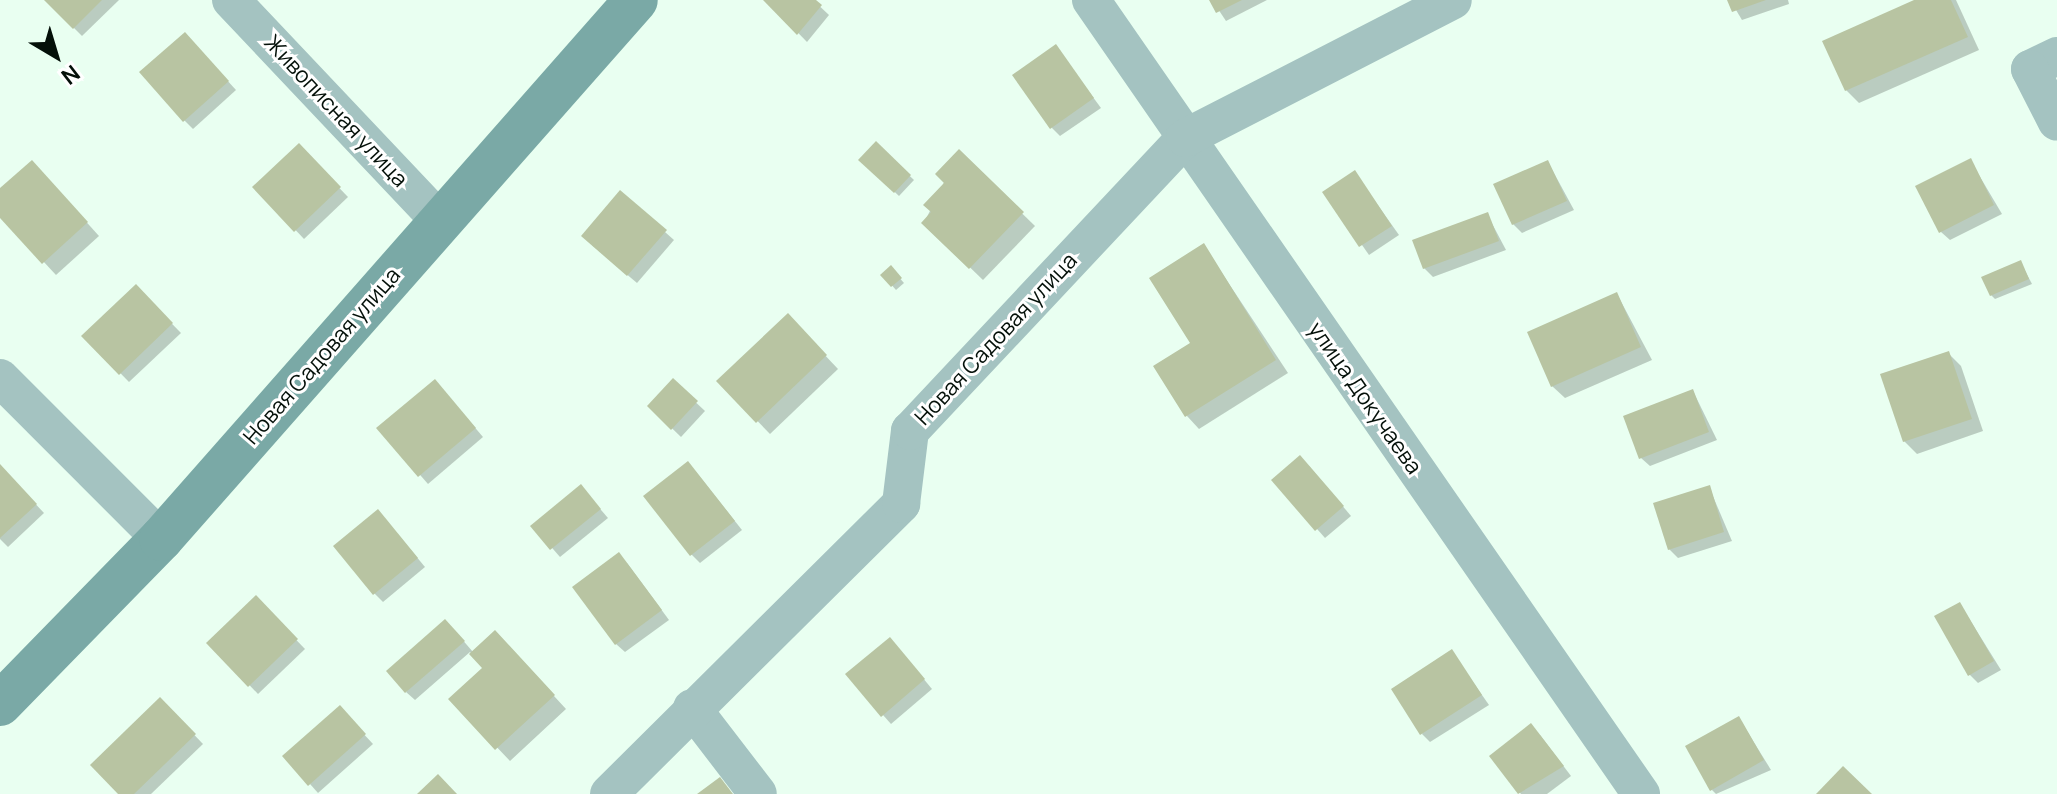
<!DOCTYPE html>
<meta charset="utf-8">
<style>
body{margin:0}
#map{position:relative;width:2057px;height:794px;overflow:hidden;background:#e9fff1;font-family:Manrope,sans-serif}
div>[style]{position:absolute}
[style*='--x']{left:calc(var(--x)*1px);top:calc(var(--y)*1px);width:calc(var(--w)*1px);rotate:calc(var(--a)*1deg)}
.shadow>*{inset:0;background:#0003}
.building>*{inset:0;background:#b8c4a2}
.street>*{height:38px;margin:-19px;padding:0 19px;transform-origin:19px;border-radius:19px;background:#a4c3c1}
.secondary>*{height:44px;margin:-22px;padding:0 22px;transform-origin:22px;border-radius:22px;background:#7aa9a6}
span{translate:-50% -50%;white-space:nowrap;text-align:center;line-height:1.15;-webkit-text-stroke:6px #fff;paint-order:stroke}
.street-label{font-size:22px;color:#041009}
.north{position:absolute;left:16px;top:16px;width:80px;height:80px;-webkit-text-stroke:6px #fff;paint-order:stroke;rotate:142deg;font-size:22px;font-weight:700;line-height:32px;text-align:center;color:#041009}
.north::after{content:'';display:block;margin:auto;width:28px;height:36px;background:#041009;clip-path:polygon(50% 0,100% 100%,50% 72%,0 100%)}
</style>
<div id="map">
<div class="shadow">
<div style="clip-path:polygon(46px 0,119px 0,82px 36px)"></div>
<div style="clip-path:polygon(766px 0,813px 0,829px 15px,807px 42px)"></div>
<div style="clip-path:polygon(1212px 0,1267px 0,1226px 21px)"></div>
<div style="clip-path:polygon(1730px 0,1788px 0,1789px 4px,1742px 20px)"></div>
<div style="clip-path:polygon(1919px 0,1956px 0,1979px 50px,1859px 103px,1846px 90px)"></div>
<div style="clip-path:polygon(193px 43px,236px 90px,193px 129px,184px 120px)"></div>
<div style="clip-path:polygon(1056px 47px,1101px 108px,1060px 136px,1052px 128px)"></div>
<div style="clip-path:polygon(876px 144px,914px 180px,899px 196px,861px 160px)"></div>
<div style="clip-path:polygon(299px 146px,348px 197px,304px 239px,255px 187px)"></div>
<div style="clip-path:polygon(959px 152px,1035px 226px,983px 280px,924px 223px)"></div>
<div style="clip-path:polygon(1970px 160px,2002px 214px,1950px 240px,1941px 232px)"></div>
<div style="clip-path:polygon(1548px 162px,1574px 210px,1522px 233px,1513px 224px)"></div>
<div style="clip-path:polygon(1355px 173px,1399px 235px,1369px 255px,1325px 192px)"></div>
<div style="clip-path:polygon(44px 175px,99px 236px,56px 275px,0 215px,0 191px)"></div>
<div style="clip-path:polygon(1487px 214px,1506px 250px,1433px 277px,1424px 268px)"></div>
<div style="clip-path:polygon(665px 232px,674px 240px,637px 283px,592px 245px)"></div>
<div style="clip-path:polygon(1204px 246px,1288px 373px,1199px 429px,1187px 416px)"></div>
<div style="clip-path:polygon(2021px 263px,2032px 284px,1995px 299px,1991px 295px)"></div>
<div style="clip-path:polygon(891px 268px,904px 283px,896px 290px,883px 275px)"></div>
<div style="clip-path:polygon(136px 287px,181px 333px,129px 382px,84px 336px)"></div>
<div style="clip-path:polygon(1617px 294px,1652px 360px,1565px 398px,1552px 386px)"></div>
<div style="clip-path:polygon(788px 316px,838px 369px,770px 434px,719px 381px)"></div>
<div style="clip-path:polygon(1948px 353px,1961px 366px,1983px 431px,1917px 454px,1904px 441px)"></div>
<div style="clip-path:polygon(673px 381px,705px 411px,681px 437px,649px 406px)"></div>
<div style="clip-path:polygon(443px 390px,483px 437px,428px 484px,379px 428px)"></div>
<div style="clip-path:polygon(1693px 391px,1717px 440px,1650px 466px,1641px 458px)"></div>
<div style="clip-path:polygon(0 466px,44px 513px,8px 547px,0 539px)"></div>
<div style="clip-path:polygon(1309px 466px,1351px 516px,1325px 538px,1274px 480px)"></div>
<div style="clip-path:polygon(696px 472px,742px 530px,700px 563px,691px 554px)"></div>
<div style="clip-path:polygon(1709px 487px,1732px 541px,1678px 558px,1669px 549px)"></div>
<div style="clip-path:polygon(589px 496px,608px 518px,560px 557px,533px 526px)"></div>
<div style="clip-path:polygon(386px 520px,425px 567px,383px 602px,374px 593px)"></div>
<div style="clip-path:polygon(627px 563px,669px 620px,625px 652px,616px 644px)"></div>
<div style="clip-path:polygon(256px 598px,305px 649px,258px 694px,209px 643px)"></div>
<div style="clip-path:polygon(1960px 604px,2001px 670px,1978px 683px,1969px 674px)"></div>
<div style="clip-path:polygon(454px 630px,473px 652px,507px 645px,566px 709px,510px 761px,451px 699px,484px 668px,470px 652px,415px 700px,406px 692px)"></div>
<div style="clip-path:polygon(898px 648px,932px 689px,891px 724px,883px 715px)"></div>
<div style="clip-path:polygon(1452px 652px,1489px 705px,1430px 742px,1422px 734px)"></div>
<div style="clip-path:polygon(160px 699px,203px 744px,151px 794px,121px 794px)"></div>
<div style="clip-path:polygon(348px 717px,373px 744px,318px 793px,310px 784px)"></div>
<div style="clip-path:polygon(1739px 718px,1771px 770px,1716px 794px,1712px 790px)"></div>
<div style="clip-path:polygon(1540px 735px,1571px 776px,1547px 794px,1521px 794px,1492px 756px)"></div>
</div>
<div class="building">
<div style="clip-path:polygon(44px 0,102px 0,73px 29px)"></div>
<div style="clip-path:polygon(763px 0,816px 0,822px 5px,797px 35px)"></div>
<div style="clip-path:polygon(1209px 0,1242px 0,1216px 13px)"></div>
<div style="clip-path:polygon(1727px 0,1766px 0,1732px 12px)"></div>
<div style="clip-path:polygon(1914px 0,1951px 0,1968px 37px,1845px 91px,1822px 41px)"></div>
<div style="clip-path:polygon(185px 32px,229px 81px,183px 122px,139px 72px)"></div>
<div style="clip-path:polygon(1056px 44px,1094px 98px,1050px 129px,1012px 75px)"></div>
<div style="clip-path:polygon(876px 141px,911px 175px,894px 193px,858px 160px)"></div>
<div style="clip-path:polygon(299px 143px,341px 187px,294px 232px,252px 187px)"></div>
<div style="clip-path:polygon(959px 149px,1024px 212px,969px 269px,921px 223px,931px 212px,923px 205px,944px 183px,935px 174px)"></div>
<div style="clip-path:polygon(1971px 158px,1994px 205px,1939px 233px,1915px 186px)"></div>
<div style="clip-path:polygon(32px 160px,88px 222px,42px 264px,0 218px,0 188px)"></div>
<div style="clip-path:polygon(1548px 160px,1567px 201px,1512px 225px,1493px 184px)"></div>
<div style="clip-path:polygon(1355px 170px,1392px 226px,1359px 247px,1322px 192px)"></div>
<div style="clip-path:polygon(620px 190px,667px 230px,627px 276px,581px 236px)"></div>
<div style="clip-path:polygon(1488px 212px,1499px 241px,1423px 269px,1412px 240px)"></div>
<div style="clip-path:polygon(1204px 243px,1276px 360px,1185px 417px,1153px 366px,1190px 343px,1149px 278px)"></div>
<div style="clip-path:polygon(2021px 260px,2029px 279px,1990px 296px,1981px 277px)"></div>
<div style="clip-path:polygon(891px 265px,902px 278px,891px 287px,880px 275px)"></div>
<div style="clip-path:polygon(136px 284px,173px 323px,119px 375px,81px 336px)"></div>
<div style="clip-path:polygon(1617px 292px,1641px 347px,1551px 387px,1527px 332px)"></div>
<div style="clip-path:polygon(788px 313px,827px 355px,756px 423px,716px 381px)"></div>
<div style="clip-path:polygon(1949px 351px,1972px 419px,1903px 442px,1880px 374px)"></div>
<div style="clip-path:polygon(673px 378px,698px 401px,671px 430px,647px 406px)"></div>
<div style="clip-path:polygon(435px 379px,476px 428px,418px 477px,376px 428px)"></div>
<div style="clip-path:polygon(1693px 389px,1709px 432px,1639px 459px,1623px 416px)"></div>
<div style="clip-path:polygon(1300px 455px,1344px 506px,1315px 531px,1271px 480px)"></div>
<div style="clip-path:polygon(688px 461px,735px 521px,690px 556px,643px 496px)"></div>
<div style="clip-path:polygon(0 464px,37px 504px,0 538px)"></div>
<div style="clip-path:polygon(581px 484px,601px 509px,550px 550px,530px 526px)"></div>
<div style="clip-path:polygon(1710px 485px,1724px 532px,1668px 550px,1653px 503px)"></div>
<div style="clip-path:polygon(378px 509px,418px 558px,373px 595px,333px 546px)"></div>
<div style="clip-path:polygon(619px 552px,662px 610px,615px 645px,572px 587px)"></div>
<div style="clip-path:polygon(256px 595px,298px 639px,248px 687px,206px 643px)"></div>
<div style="clip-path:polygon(1960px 602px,1994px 661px,1968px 676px,1934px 616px)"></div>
<div style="clip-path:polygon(445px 619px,465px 641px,405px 693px,386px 671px)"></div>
<div style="clip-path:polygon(495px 630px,555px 695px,495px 750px,448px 699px,482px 668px,469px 654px)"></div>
<div style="clip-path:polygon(890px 637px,925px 679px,881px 717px,845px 674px)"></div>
<div style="clip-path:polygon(1452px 649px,1482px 695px,1420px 735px,1391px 689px)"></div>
<div style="clip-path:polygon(160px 697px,196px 734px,134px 794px,118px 794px,90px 765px)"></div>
<div style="clip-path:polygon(340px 705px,366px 734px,308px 786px,282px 756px)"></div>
<div style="clip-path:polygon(1739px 716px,1764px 760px,1710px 791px,1685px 746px)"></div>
<div style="clip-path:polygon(1531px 723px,1564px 766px,1518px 794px,1489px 756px)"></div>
<div style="clip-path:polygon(1843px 766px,1872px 794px,1816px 794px)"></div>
<div style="clip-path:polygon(438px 774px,457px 794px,417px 794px)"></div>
<div style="clip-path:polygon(720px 777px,733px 794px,697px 794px)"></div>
</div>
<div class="street">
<div style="--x:231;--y:0;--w:304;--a:46.6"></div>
<div style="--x:1091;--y:0;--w:966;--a:55.29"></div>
<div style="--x:2057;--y:56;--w:30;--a:154"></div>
<div style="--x:2030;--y:69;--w:59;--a:63"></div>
<div style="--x:0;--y:378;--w:228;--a:45"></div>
<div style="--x:692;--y:708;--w:108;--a:52.5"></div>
<div style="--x:609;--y:794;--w:412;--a:-44.8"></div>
<div style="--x:901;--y:504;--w:74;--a:-83"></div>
<div style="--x:910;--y:431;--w:402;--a:-46.8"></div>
<div style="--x:1185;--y:138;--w:301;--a:-27.2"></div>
</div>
<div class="secondary">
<div style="--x:0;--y:704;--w:231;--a:-45.7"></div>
<div style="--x:161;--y:539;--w:718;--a:-48.61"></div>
</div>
<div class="street-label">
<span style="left:336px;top:111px;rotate:47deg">Живописная улица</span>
<span style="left:996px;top:339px;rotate:-47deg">Новая Садовая улица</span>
<span style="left:322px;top:356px;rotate:-49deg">Новая Садовая улица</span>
<span style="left:1365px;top:398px;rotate:55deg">улица Докучаева</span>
</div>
<div class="north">N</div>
</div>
